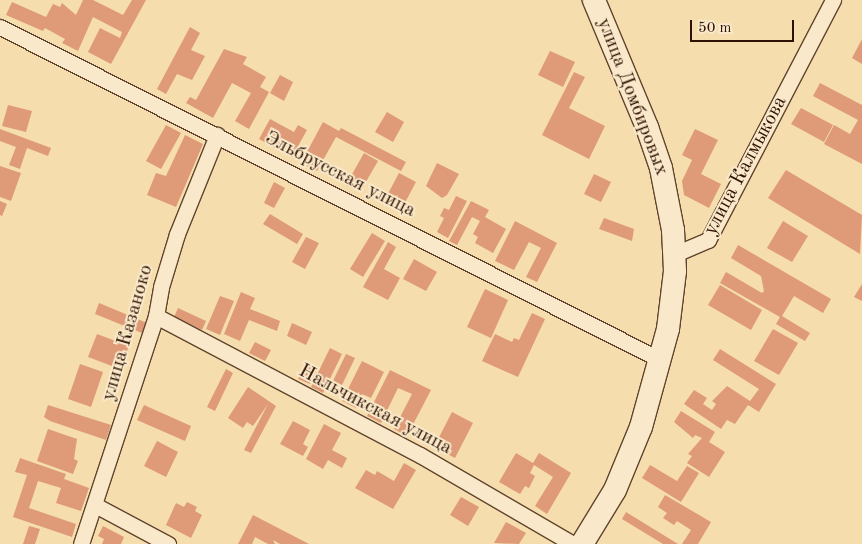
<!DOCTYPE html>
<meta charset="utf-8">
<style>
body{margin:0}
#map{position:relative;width:862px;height:544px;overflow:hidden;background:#f6ddad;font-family:"Old Standard TT",serif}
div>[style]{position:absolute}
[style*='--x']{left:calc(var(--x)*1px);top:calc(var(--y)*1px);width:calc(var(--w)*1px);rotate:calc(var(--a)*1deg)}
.building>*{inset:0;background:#df9a78}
.roads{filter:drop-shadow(1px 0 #60442d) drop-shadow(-1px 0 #60442d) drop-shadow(0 1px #60442d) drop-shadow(0 -1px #60442d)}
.street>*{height:15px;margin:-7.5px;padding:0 7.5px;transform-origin:7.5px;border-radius:7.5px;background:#f9e9ca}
.secondary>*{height:22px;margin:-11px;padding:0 11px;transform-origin:11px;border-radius:11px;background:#f9e9ca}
span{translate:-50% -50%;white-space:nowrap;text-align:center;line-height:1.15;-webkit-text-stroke:4px #f9e9ca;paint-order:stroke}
.street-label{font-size:20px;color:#2e1102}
.scale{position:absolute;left:690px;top:20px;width:104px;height:22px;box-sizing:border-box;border:2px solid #2e1102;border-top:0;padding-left:6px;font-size:15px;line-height:18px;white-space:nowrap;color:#2e1102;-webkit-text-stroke:4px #f9e9ca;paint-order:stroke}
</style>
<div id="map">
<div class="building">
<div style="clip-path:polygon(83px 0,93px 0,123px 15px,132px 0,146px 0,111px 64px,88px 52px,100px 28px,120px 38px,122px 32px,93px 17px,78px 51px,62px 43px,65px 39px,45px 28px,43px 31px,6px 15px,12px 2px,46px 17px,53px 4px,60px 7px,62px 3px,76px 15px)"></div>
<div style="clip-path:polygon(190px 27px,200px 33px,191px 50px,205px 56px,192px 80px,177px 74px,166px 94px,157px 89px)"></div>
<div style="clip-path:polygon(862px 39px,862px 64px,852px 58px)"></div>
<div style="clip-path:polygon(224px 49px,247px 57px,243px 64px,266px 77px,260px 87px,269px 92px,249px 129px,235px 121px,251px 93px,232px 83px,213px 118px,186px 103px,190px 97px,196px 100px)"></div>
<div style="clip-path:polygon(550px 51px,575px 62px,563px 87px,538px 75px)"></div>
<div style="clip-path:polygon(574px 72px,585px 77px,569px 108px,605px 126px,589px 159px,542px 135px)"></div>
<div style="clip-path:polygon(280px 75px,293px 82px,284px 101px,270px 93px)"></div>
<div style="clip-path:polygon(820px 83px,862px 105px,862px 164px,824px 144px,834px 125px,850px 134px,858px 120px,813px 96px)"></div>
<div style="clip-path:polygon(8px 105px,32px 111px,26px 132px,2px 126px)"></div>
<div style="clip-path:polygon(801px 108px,833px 125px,824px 142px,791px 124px)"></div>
<div style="clip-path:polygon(387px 112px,404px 122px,393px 142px,375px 132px)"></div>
<div style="clip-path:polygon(270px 119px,294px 132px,298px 125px,307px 130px,292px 157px,259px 139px)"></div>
<div style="clip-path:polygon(323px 122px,339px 131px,341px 128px,406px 162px,401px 171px,336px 137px,317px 171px,301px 163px)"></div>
<div style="clip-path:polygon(166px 125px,181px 133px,161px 169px,146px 161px)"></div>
<div style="clip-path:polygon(0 129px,51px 148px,48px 156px,27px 148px,20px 169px,9px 165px,16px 147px,0 141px)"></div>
<div style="clip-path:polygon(695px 129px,718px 140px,701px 174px,721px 184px,709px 208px,684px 195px,682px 181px,692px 160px,682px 155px)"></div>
<div style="clip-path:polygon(185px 135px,203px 144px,176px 207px,147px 195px,156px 173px,166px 176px)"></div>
<div style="clip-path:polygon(364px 153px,378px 161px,360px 192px,346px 185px)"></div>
<div style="clip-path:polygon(437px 163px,459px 174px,447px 195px,442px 198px,426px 186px)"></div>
<div style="clip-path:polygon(0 166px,21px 173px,11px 201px,0 197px)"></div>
<div style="clip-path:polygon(786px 170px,862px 215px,860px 254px,768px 198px)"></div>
<div style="clip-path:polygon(399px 173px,416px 182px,400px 212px,383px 203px)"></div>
<div style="clip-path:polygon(594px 174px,611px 182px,601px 202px,584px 194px)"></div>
<div style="clip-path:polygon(274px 182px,285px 188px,274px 208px,264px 203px)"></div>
<div style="clip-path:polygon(456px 196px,467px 201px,448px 238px,437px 232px,444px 218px,440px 216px,444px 208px,449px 210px)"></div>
<div style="clip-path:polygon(0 201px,7px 204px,2px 216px,0 215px)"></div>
<div style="clip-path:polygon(471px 201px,489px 210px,485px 217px,506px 229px,493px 253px,475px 243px,478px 237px,473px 234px,480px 221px,472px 217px,457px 245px,449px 241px)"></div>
<div style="clip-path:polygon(270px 214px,303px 234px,297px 244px,263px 224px)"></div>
<div style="clip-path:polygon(604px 218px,634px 229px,632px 241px,599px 229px)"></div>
<div style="clip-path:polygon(515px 221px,557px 243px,537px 282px,526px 277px,541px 248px,529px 242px,514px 270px,495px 261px)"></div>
<div style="clip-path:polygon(783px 221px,808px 236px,792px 262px,767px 248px)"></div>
<div style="clip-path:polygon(372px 233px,385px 241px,363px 277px,350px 269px)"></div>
<div style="clip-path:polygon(306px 237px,319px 243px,305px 269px,292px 262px)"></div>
<div style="clip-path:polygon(388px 242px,396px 247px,384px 269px,400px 278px,388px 300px,363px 287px)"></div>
<div style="clip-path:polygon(738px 245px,831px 299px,823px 313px,794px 296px,782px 316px,810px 333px,805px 341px,776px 324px,780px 317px,720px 283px,726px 272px,762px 293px,764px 291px,761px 276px,731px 258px)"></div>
<div style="clip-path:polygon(414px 259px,437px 272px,426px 291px,403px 279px)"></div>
<div style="clip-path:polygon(862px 284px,862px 301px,854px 297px)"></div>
<div style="clip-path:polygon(720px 285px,762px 310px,751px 330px,708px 305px)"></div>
<div style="clip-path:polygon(485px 289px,508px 300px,491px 338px,467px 327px)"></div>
<div style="clip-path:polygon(241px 292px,255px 298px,250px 309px,280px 321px,277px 331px,249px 320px,240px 341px,224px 334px)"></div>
<div style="clip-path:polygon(220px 296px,234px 301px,220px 335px,206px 329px)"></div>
<div style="clip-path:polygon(99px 303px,147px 323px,142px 333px,95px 314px)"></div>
<div style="clip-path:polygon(178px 308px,206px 321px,202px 330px,174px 317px)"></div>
<div style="clip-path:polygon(532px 313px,545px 319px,518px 377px,482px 361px,495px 334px,512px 342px,514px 338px,519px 340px)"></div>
<div style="clip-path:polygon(292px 323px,312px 332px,306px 345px,287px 336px)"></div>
<div style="clip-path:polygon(773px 329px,798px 343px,779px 375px,754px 361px)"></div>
<div style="clip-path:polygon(97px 334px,129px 346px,120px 369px,88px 357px)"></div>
<div style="clip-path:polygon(255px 342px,271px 350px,265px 361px,249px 353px)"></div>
<div style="clip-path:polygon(330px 348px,342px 354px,323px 393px,311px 387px)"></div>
<div style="clip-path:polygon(720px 349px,776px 384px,759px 412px,748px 405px,735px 424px,727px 420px,721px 429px,684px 404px,694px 390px,707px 398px,703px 404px,712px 410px,716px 404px,712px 401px,727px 386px,750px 401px,759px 389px,713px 360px)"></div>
<div style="clip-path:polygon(346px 354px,355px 358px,341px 387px,332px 383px)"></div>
<div style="clip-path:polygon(362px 361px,384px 372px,371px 398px,362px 394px,356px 408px,342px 401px)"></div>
<div style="clip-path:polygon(307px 362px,318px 367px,310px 384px,298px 379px)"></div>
<div style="clip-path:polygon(80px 364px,103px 372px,91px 407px,68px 399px)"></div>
<div style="clip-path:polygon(226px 369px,233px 373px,215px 411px,207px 407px)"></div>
<div style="clip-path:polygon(390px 370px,431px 390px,407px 436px,394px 429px,412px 394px,398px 388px,381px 423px,367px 416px)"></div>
<div style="clip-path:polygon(248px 387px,276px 406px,251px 453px,244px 450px,268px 404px,253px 426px,247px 422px,243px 428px,228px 418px)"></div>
<div style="clip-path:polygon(48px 405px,111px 425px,106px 440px,50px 421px,44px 417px)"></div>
<div style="clip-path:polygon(144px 405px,191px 426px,185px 441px,137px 420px)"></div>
<div style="clip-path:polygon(681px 411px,715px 432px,709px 442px,725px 452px,709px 477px,687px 463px,692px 456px,688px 454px,702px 438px,695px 435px,693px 438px,674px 422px)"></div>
<div style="clip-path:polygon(452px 412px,473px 423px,455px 458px,434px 447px)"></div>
<div style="clip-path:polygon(293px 421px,310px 430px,303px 444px,308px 447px,303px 456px,280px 444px)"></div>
<div style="clip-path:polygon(324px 424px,341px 433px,332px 450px,347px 458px,342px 468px,328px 460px,323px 469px,306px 459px)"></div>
<div style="clip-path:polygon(48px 429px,77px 439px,74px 459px,78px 461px,73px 474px,37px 461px)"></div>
<div style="clip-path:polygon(157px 441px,178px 452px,166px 477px,144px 466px)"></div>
<div style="clip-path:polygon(516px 453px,533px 463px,539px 453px,571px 473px,547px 514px,535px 506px,553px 477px,534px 465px,530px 473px,535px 476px,529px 488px,525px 486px,520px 494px,499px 482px)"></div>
<div style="clip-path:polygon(20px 458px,66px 474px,64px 479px,89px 488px,81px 511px,56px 503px,61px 488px,38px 481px,29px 508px,76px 524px,72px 537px,13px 517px,27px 475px,15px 472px)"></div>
<div style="clip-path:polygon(404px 463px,416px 470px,393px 509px,355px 488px,366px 470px,375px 475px,377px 471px,394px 481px)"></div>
<div style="clip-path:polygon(650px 465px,677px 481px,687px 466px,699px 473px,681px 502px,642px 478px)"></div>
<div style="clip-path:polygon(665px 495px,711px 522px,698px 544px,682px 544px,691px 530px,677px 521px,674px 525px,663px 518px,667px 513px,658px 507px)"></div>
<div style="clip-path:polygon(461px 497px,479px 507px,468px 526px,450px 515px)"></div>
<div style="clip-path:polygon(187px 502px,197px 507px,195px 511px,202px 515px,191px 538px,166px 525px,176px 503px,184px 507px)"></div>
<div style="clip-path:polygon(626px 512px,678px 544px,663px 544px,622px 519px)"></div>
<div style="clip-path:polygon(253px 515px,309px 544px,280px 544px,273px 540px,275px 544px,268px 544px,255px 537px,252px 544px,238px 544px)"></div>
<div style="clip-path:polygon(506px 522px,526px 533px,519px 544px,494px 543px)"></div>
<div style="clip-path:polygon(29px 526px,40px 529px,35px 544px,23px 544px)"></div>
<div style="clip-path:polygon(103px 526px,124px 537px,121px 544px,102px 544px,104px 539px,98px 536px)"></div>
</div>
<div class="roads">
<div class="street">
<div style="--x:0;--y:27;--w:740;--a:26.74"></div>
<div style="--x:675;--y:254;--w:36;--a:-23"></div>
<div style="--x:708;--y:240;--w:271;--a:-62.5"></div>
<div style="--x:156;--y:316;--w:298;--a:27.8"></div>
<div style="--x:420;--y:455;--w:177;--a:30.2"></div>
<div style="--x:95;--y:505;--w:83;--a:28.1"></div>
<div style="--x:81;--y:544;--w:240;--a:-71.8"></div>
<div style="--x:156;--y:316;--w:29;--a:-80"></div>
<div style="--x:161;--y:287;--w:55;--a:-73.2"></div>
<div style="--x:177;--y:234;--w:107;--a:-68"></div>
</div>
<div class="secondary">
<div style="--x:582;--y:544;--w:63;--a:-58.6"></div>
<div style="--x:615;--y:490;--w:68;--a:-67.6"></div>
<div style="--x:641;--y:427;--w:102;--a:-74.6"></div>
<div style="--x:668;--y:329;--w:58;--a:-83.1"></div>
<div style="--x:675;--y:271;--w:41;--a:-92.8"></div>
<div style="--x:673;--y:230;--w:63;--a:-101"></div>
<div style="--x:661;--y:168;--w:43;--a:-108.9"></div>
<div style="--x:647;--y:127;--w:138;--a:-112.7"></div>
</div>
</div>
<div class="street-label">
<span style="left:632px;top:97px;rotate:69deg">улица Домбировых</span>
<span style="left:746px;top:166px;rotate:-62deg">улица Калмыкова</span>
<span style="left:340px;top:175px;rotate:27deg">Эльбрусская улица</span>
<span style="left:128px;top:333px;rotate:-74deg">улица Казаноко</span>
<span style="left:375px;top:410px;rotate:28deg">Нальчикская улица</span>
</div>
<div class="scale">50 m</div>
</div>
